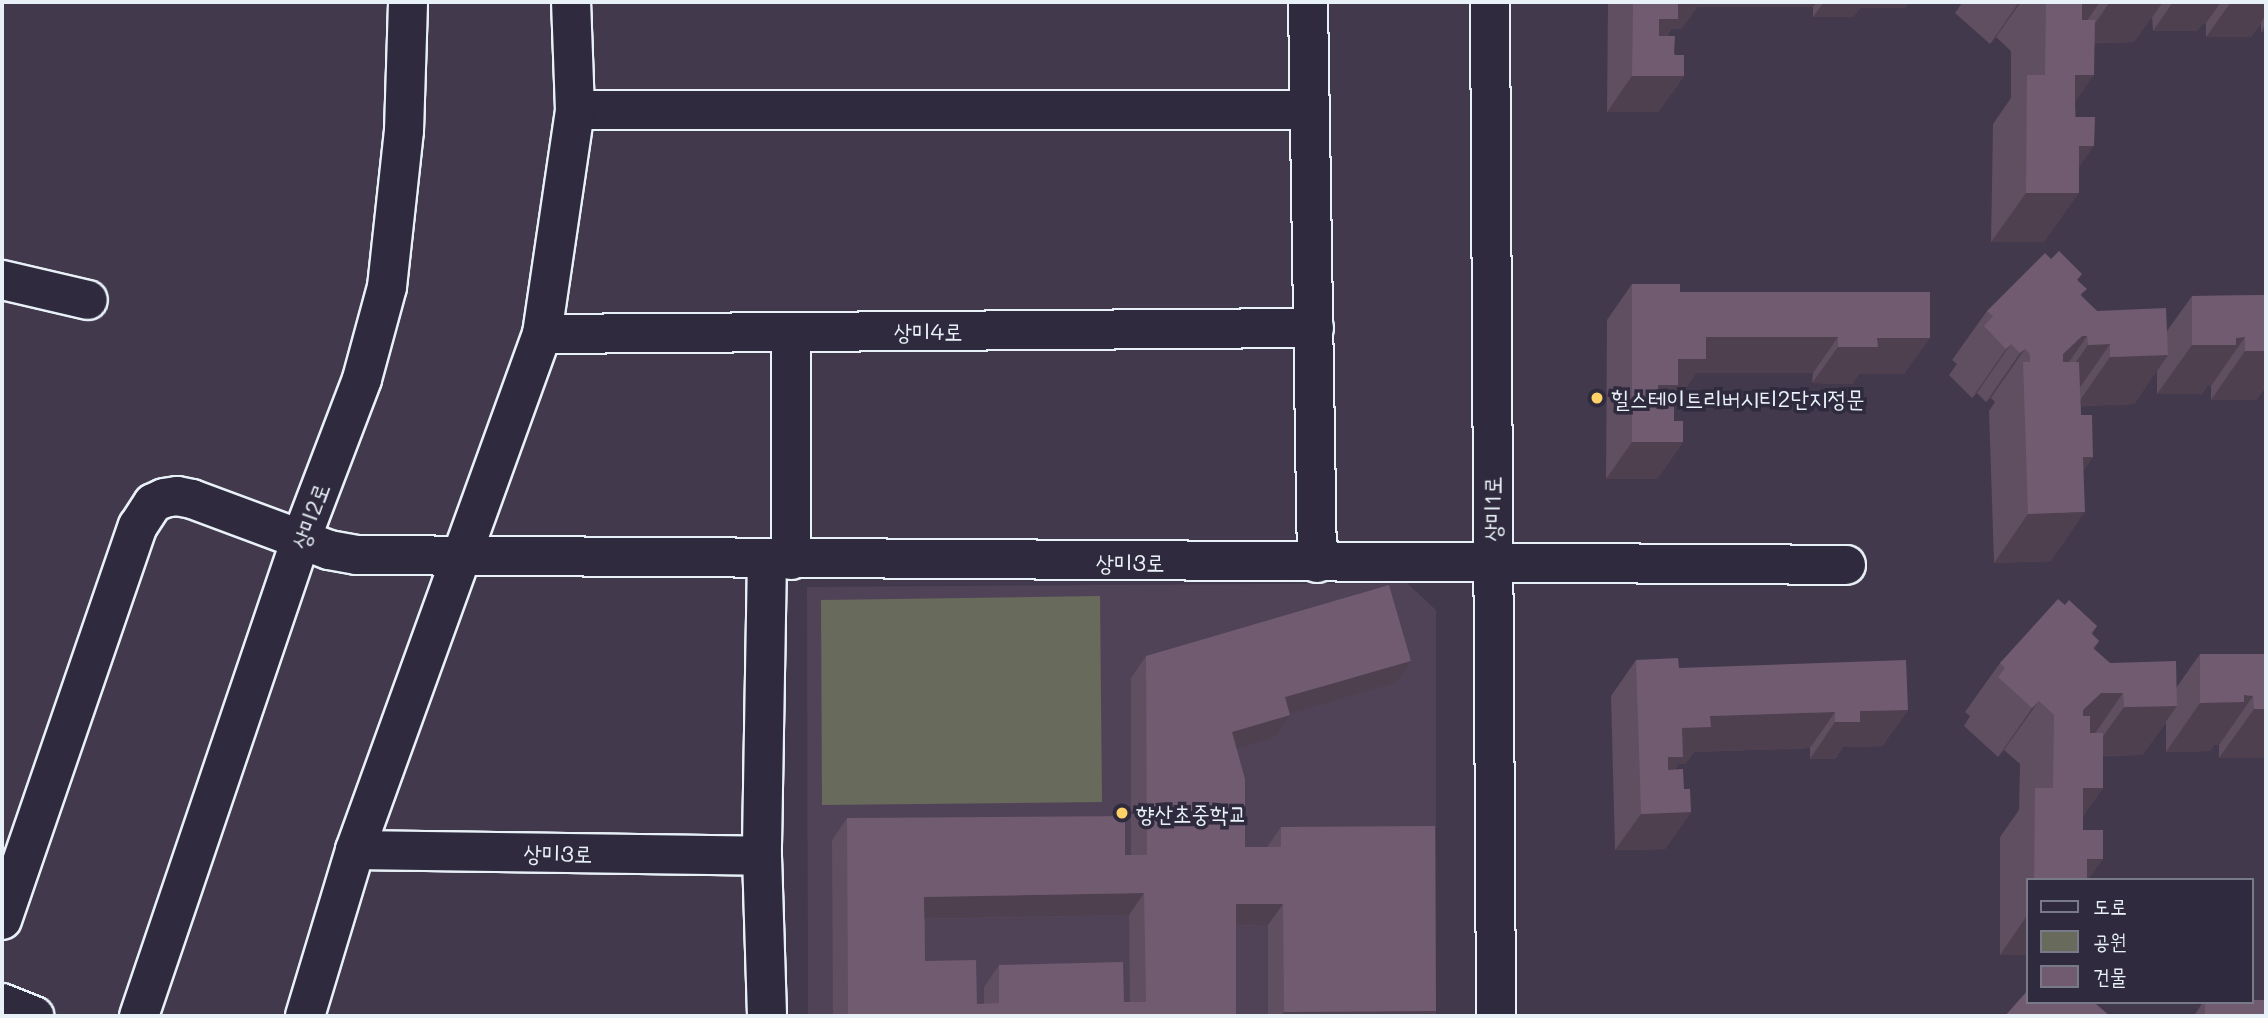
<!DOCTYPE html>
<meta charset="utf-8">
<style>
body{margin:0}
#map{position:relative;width:2268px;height:1018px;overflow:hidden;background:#42394d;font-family:Mali,"Poor Story",sans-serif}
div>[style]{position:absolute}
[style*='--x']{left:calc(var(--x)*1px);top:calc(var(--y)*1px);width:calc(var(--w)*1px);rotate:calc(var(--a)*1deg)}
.built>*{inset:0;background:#504358}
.green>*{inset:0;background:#686a5b}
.roads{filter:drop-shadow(2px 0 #e8f1f8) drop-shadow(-2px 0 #e8f1f8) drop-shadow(0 2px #e8f1f8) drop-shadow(0 -2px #e8f1f8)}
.minor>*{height:38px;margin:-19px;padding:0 19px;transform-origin:19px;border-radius:19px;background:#2f2a3d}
.wall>*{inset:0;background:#604e61}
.shaded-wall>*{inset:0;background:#4e404f}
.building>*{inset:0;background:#705b71}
.dots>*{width:19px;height:19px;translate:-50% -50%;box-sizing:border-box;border:4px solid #2f2a3d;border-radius:50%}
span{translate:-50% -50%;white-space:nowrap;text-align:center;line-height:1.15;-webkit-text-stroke:7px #2f2a3d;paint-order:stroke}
.street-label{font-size:23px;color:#e8f1f8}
.poi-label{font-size:23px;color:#e8f1f8}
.left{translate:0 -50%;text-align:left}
.frame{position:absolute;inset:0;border:4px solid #e8f1f8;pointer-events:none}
.legend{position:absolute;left:2026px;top:878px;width:228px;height:126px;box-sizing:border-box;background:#2f2a3d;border:2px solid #797a88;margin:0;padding:9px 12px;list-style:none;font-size:21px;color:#e8f1f8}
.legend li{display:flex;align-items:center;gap:14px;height:35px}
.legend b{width:35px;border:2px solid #797a88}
</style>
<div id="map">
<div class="built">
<div style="clip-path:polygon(1407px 583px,1436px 610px,1436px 1016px,808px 1016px,807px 587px)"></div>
</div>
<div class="green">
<div style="clip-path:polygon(1100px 596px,1102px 802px,822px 805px,821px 600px)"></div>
</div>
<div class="roads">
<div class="minor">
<div style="--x:1308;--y:2;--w:561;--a:89.08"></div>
<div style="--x:1490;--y:2;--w:1014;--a:89.66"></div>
<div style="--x:575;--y:110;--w:735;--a:0"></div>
<div style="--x:2;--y:280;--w:88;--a:13.1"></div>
<div style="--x:542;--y:334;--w:772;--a:-0.45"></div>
<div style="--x:767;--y:559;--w:297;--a:91"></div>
<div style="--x:762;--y:856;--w:160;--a:88.2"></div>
<div style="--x:791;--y:560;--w:228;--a:-90"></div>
<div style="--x:355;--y:850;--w:407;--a:0.8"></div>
<div style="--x:2;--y:920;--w:417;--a:-71"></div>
<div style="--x:138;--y:526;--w:27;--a:-57"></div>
<div style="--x:153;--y:503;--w:12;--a:-24"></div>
<div style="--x:164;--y:498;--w:13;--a:-9"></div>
<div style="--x:177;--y:496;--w:15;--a:11"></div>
<div style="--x:192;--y:499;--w:146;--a:20.4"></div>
<div style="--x:329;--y:550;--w:27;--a:10"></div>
<div style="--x:356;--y:555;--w:1490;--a:0.38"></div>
<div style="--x:2;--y:1003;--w:35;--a:22"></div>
<div style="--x:139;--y:1016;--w:504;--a:-71.24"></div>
<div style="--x:301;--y:539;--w:171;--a:-69.1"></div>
<div style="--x:362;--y:379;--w:95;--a:-74.8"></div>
<div style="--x:387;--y:287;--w:157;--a:-83.8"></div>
<div style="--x:404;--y:131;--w:129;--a:-88.2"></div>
<div style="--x:305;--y:1016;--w:173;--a:-73.2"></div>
<div style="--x:355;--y:850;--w:549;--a:-70.08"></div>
<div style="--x:542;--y:334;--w:226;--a:-81.6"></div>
<div style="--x:575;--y:110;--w:108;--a:-92.1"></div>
</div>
</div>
<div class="wall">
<div style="clip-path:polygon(1608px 2px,1909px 2px,1905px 8px,1860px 8px,1853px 17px,1813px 17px,1813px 7px,1697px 7px,1681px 29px,1671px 29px,1667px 36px,1684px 76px,1658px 112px,1607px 112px)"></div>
<div style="clip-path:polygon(1960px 2px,2266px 2px,2266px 32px,2261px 32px,2261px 23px,2251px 37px,2206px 37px,2206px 23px,2202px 24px,2197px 31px,2153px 31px,2152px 16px,2134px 42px,2095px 43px,2075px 103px,2079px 168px,2044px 242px,1991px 242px,1993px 124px,2011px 98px,2011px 51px,1996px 37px,1990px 44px,1955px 13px,1962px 3px)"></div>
<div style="clip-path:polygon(2078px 280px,2082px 296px,2097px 311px,2167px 331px,2192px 296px,2266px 295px,2266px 394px,2266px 386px,2256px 400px,2211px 400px,2211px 386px,2207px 386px,2202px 394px,2157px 394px,2157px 370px,2134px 404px,2081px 406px,2081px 415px,2093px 457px,2083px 471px,2051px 561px,1994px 563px,1989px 411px,1995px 402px,1991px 398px,1986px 402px,1977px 393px,1972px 398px,1949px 375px,1957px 364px,1952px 360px,1987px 311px)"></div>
<div style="clip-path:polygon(1632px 284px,1680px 292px,1930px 292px,1904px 374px,1859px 374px,1852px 384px,1812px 383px,1813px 373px,1696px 373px,1680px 396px,1670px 396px,1666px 402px,1683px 442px,1657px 479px,1606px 479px,1607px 320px)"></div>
<div style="clip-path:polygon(2065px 605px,2097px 626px,2092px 634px,2099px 641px,2094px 649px,2110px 663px,2176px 688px,2200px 654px,2266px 654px,2264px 758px,2219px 758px,2219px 745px,2215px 744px,2210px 751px,2166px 752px,2166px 722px,2142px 755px,2103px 756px,2103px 788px,2083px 816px,2083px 830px,2088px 880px,2028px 880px,2028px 955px,2000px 955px,2000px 837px,2019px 810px,2020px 764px,2004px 750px,1998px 757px,1964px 726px,1970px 716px,1965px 712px,2000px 663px)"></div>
<div style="clip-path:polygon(evenodd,1146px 656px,1396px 683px,1290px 713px,1275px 737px,1236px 748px,1245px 847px,1267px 847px,1281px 827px,1436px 1011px,1432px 1016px,1268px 1016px,1268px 925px,1236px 926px,1236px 1016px,833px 1016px,832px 840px,847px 818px,1125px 855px,1131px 855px,1131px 678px,1146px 656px,1129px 915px,1130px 1002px,1124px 1002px,999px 965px,984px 987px,984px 1004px,977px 1004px,925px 961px,925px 919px,1129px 915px)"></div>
<div style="clip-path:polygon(1636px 660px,1679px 668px,1908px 710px,1882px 746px,1843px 747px,1835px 759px,1810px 759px,1810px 748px,1694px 752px,1685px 764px,1678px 764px,1675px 769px,1684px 789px,1691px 812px,1665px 849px,1615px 850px,1611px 696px)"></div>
<div style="clip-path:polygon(2203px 1002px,2252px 1002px,2266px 1016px,2194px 1016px)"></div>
</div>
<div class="shaded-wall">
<div style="clip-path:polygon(1672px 2px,1817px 2px,1813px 7px,1697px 7px,1681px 29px,1671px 29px,1653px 55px,1659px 19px)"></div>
<div style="clip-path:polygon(1824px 2px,1909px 2px,1905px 8px,1860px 8px,1853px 17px,1813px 17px)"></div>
<div style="clip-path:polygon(2019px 2px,2021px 2px,1996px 37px,1990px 44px)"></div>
<div style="clip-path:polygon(2072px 2px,2100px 2px,2081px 29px)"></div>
<div style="clip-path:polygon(2110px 2px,2163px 2px,2134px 42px,2081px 43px)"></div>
<div style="clip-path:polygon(2173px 2px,2221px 2px,2206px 23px,2202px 24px,2197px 31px,2153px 31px)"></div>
<div style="clip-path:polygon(2231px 2px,2266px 2px,2266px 15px,2251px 37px,2206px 37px)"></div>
<div style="clip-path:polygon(2266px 23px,2266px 32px,2261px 32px)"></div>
<div style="clip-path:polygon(2075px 75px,2094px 75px,2060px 124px)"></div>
<div style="clip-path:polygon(1632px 76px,1684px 76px,1658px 112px,1607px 112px)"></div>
<div style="clip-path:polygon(2079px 146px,2094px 146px,2061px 193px,2079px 193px,2044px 242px,1991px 242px,2026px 193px)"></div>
<div style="clip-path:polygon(2082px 336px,2087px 336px,2053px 385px,2063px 354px)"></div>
<div style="clip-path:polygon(1706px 337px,1838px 337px,1813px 373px,1696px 373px,1680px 396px,1670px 396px,1652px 422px,1632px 422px,1678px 359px)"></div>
<div style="clip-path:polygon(2245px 337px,2211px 386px,2207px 386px,2202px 394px,2157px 394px,2192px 345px)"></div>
<div style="clip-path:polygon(1877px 338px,1930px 338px,1904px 374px,1859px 374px,1852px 384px,1812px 383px,1838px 347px)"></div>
<div style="clip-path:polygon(2011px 344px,1977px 393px,1972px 398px,2006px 349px)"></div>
<div style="clip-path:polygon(2110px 344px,2076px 393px,2053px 394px,2088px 345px)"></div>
<div style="clip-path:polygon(2025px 349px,1991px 398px,1986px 402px,2020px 353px)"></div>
<div style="clip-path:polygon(2245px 351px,2266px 351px,2266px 385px,2256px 400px,2211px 400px)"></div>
<div style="clip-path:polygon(2168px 355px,2134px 404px,2076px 406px,2110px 357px)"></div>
<div style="clip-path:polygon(1632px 442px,1683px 442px,1657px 479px,1606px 479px)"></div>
<div style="clip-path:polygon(2083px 457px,2093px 457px,2059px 506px)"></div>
<div style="clip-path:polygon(2085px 512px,2051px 561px,1994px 563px,2028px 514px)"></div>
<div style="clip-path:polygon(1411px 661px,1396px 683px,1270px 719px,1285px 697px)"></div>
<div style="clip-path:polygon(2101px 693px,2123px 693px,2089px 742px,2067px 742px,2083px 710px)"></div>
<div style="clip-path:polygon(2244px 695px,2253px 696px,2219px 745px,2215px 744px,2210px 751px,2166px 752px,2200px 703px)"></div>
<div style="clip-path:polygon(2039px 701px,2004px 750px,1998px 757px,2032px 708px)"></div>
<div style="clip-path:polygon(2177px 706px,2142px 755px,2089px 756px,2124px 707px)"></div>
<div style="clip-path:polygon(2254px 709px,2266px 709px,2266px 755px,2264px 758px,2219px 758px)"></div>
<div style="clip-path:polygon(1908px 710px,1882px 746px,1843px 747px,1835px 759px,1810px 759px,1835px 722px,1860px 711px)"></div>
<div style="clip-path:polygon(1835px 712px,1810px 748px,1694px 752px,1685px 764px,1678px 764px,1658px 793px,1642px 794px,1682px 728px,1710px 716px)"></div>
<div style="clip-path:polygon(1290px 715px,1275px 737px,1217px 754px,1232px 732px)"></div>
<div style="clip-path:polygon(2083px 788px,2103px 788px,2068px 837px)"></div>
<div style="clip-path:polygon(1691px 812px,1665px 849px,1615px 850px,1641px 814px)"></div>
<div style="clip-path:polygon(2087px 859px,2103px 859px,2088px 880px,2073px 880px)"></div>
<div style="clip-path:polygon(1144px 893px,1129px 915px,909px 919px,924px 897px)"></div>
<div style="clip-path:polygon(1236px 904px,1283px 904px,1268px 925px,1221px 926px)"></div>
<div style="clip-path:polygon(2028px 914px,2028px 955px,2000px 955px)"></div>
<div style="clip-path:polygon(1436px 1011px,1432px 1016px,1281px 1016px,1284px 1012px)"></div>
</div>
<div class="building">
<div style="clip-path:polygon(1633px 2px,1678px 2px,1678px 19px,1659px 19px,1659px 36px,1675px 36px,1674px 55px,1684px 55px,1684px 76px,1632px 76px)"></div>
<div style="clip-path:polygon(2046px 2px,2075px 2px,2075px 3px,2082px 4px,2082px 20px,2095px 20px,2094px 75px,2075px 75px,2075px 117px,2095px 117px,2094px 146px,2079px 146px,2079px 193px,2026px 193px,2027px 75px,2045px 75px)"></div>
<div style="clip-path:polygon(2059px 251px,2082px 274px,2077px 280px,2087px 289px,2080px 295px,2097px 311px,2166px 308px,2168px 355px,2110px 357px,2110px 344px,2088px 345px,2087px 336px,2082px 336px,2063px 354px,2063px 362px,2079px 362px,2081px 415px,2092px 415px,2093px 457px,2083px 457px,2085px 512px,2028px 514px,2023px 362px,2030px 362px,2030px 354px,2025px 349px,2020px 353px,2011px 344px,2006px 349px,1984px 326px,1993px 316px,1987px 311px,2045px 253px,2051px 259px)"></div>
<div style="clip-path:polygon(1632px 284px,1680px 284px,1680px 292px,1930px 292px,1930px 338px,1877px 338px,1878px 347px,1838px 347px,1838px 337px,1706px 337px,1706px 359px,1678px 359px,1678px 385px,1658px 385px,1658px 402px,1674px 402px,1674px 421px,1683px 421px,1683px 442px,1632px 442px)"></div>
<div style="clip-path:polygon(2266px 295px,2266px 351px,2245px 351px,2245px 337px,2236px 338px,2236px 345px,2192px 345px,2192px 296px)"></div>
<div style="clip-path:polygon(evenodd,1389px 585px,1411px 661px,1285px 697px,1290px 715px,1232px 732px,1245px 779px,1245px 847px,1281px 847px,1281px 827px,1435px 826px,1436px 1011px,1284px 1012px,1283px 904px,1236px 904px,1236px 1016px,848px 1016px,847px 818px,1125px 816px,1125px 855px,1147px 855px,1146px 656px,1389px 585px,1144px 893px,1146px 1002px,1124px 1002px,1123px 962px,999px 965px,999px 1003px,977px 1004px,976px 960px,925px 961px,924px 897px,1144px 893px)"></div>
<div style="clip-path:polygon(2058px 599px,2065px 605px,2069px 600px,2097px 626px,2091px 633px,2099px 641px,2093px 648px,2110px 663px,2176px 661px,2177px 706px,2124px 707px,2123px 693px,2101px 693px,2083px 710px,2083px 716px,2090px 716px,2090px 733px,2103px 733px,2103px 788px,2083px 788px,2083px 830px,2103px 830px,2103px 859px,2087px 859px,2087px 880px,2034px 880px,2035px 788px,2053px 788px,2054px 715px,2039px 701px,2032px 708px,1998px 677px,2005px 668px,2000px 663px)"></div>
<div style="clip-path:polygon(2200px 654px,2266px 654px,2266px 709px,2254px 709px,2253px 696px,2244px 695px,2244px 702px,2200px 703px)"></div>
<div style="clip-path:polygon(1678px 658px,1679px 668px,1906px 660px,1908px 710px,1860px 711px,1860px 722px,1835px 722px,1835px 712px,1710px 716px,1711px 727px,1682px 728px,1683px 757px,1668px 757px,1668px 770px,1683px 769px,1684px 789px,1690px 789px,1691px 812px,1641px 814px,1636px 660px)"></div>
<div style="clip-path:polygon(2028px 990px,2028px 1002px,2098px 1002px,2096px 1004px,2110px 1016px,2005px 1016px)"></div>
<div style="clip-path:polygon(2252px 1000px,2266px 1000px,2266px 1016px,2205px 1016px,2205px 1002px,2252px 1002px)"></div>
</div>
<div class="dots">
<div style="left:1597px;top:398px;background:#ffd166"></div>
<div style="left:1122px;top:813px;background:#ffd166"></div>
</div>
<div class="street-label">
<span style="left:928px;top:331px">상미4로</span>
<span style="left:1492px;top:509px;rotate:-90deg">상미1로</span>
<span style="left:310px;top:516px;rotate:-70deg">상미2로</span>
<span style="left:1130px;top:562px">상미3로</span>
<span style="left:558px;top:853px;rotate:1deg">상미3로</span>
</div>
<div class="poi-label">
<span class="left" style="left:1611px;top:398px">힐스테이트리버시티2단지정문</span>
<span class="left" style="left:1136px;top:813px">향산초중학교</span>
</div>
<div class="frame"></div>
<ul class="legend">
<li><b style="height:9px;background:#2f2a3d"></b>도로</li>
<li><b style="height:19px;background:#686a5b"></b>공원</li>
<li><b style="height:19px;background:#705b71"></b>건물</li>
</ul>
</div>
